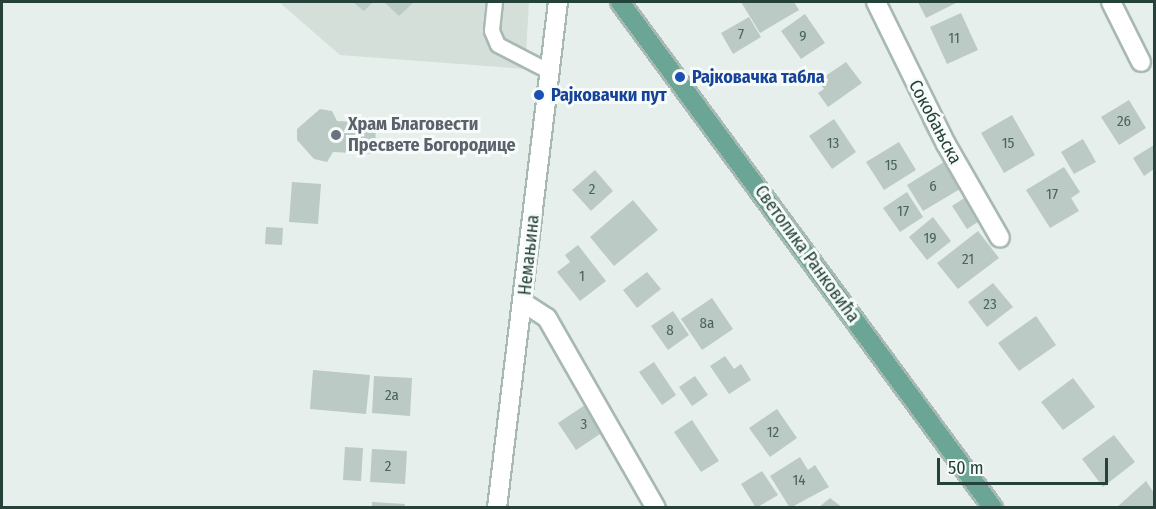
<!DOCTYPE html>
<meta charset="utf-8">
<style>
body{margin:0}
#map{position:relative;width:1156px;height:509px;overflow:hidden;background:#e6efeb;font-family:"Fira Sans Condensed",sans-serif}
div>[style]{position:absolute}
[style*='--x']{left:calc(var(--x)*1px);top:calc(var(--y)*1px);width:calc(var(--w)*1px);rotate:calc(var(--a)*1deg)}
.built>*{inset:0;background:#d4dfda}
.building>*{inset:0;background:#bbcac4}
.roads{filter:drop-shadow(2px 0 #a8b8b2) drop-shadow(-2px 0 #a8b8b2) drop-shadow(0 2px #a8b8b2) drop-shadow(0 -2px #a8b8b2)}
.service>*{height:14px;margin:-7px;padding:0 7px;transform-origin:7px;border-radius:7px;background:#fff}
.minor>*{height:18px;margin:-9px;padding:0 9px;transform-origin:9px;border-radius:9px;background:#fff}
.tertiary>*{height:18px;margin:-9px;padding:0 9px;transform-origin:9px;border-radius:9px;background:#fff}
.primary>*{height:18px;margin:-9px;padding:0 9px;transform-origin:9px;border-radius:9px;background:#6aa596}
.dots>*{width:16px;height:16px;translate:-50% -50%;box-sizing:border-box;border:3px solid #f7fbf9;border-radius:50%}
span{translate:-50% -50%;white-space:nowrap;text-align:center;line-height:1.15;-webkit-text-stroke:6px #f7fbf9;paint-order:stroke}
.number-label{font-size:15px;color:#4a645c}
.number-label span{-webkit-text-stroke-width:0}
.transit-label{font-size:18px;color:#164399;font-weight:700}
.left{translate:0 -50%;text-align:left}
.street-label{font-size:18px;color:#24423a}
.worship-label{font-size:18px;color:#5b616d;font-weight:700}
.frame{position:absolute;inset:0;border:3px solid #24423a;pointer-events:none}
.scale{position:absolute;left:937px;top:458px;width:171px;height:27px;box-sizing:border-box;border:3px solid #24423a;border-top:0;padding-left:8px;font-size:18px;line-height:21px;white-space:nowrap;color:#24423a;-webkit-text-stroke:4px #f7fbf9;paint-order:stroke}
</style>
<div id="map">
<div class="built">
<div style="clip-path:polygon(279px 2px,529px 2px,525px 69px,340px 55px)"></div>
</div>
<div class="building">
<div style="clip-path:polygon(353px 2px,373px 2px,364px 11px)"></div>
<div style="clip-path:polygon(384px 2px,414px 2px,399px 16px)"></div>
<div style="clip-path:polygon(741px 2px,794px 2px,799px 10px,760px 33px)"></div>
<div style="clip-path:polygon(918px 2px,958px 2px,926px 18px)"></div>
<div style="clip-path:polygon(961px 13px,978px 50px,947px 64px,930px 27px)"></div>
<div style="clip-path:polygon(805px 14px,825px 43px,801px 59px,781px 31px)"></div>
<div style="clip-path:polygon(749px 17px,761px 37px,733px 54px,721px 33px)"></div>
<div style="clip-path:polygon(846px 62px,862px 83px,828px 107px,818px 93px,824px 89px,818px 81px)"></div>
<div style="clip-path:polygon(1129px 100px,1146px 128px,1119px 145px,1101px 117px)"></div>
<div style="clip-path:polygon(320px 109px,332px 111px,337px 121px,376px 123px,375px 154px,333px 152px,327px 162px,314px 159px,297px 140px,297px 129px)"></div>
<div style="clip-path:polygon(1012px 115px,1035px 155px,1004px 173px,981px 133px)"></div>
<div style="clip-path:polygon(931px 118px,943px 141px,934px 146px,922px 123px)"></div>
<div style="clip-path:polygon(834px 119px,856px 152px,832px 169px,809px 136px)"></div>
<div style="clip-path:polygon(1083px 139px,1096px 162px,1074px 174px,1061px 152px)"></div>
<div style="clip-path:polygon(899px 142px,916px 170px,884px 190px,866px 162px)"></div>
<div style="clip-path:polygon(1154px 145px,1154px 169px,1144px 176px,1133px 158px)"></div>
<div style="clip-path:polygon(944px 162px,960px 189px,923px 211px,907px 185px)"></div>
<div style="clip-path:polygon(1064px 167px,1080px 192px,1071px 198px,1079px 211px,1050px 228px,1026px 190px)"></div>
<div style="clip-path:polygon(595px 170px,613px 191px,591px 211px,572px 190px)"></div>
<div style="clip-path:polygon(292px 182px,321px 184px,318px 224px,289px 222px)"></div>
<div style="clip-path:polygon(907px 192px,923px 217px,900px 232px,883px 208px)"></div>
<div style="clip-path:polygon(969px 195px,984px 218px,967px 229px,952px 206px)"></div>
<div style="clip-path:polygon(633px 200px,658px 230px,614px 266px,590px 237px)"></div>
<div style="clip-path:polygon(933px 217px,951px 241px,927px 260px,909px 237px)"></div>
<div style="clip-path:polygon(266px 227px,283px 228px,282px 245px,265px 244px)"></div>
<div style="clip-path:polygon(978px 231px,999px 258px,958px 289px,937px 263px)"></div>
<div style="clip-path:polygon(578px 245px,606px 281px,580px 301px,557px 272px,570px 262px,565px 255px)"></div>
<div style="clip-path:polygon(647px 272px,661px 289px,637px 308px,623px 290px)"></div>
<div style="clip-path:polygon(993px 283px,1013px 307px,987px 327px,968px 302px)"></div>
<div style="clip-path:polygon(712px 298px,733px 329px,702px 350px,681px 319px)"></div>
<div style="clip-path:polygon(673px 311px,689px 335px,668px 350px,651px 326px)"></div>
<div style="clip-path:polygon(1036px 316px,1056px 345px,1019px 371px,998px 343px)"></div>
<div style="clip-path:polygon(725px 356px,734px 369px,741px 364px,751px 380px,729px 394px,710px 366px)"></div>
<div style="clip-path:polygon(654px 362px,676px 395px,662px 405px,639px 372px)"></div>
<div style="clip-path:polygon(313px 370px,370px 375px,366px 414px,310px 409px)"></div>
<div style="clip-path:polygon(374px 376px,412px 378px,410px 416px,372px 413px)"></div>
<div style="clip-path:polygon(695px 376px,708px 395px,692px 406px,679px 387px)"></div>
<div style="clip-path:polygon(1073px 378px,1095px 407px,1063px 430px,1041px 402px)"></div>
<div style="clip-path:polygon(591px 401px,609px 428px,576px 450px,558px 423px)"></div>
<div style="clip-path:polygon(777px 409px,797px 438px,770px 457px,749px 428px)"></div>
<div style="clip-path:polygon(692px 420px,719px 461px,701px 472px,674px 432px)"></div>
<div style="clip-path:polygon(1114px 435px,1135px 462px,1103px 487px,1082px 459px)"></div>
<div style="clip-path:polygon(345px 447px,363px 448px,361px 481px,343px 480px)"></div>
<div style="clip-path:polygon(372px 449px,407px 451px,405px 484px,370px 482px)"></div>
<div style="clip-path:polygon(800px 457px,808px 470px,815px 465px,829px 487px,790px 508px,770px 476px)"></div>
<div style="clip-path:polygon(762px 471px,778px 495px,756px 508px,741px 484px)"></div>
<div style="clip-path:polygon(1146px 481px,1154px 493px,1154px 508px,1116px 508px)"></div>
<div style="clip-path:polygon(830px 498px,843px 508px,818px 508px)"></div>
<div style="clip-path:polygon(372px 502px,405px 504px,404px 508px,372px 508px)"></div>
</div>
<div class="roads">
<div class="service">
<div style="--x:495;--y:2;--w:29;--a:96"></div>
<div style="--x:492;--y:31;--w:15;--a:67"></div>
<div style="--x:498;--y:45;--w:59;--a:27.4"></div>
</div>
<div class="minor">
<div style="--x:876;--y:2;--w:158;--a:63.8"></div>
<div style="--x:946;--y:144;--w:108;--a:60.1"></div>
<div style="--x:1111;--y:2;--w:67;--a:63.4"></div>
<div style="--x:524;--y:303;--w:27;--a:33"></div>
<div style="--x:547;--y:318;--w:219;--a:60.2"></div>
</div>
<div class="tertiary">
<div style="--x:497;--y:508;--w:510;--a:-83.13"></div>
</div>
<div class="primary">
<div style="--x:620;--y:2;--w:629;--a:53.6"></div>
</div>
</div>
<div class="dots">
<div style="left:680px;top:77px;background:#1a4fb4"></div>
<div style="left:539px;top:95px;background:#1a4fb4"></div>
<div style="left:336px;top:135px;background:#6b7280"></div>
</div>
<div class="number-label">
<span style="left:741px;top:35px">7</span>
<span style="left:803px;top:37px">9</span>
<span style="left:954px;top:39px">11</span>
<span style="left:1124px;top:122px">26</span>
<span style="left:833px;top:144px">13</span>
<span style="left:1008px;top:144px">15</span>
<span style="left:891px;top:166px">15</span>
<span style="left:933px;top:187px">6</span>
<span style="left:592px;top:190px">2</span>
<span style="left:1052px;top:195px">17</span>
<span style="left:903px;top:212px">17</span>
<span style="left:930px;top:239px">19</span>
<span style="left:968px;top:260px">21</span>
<span style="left:582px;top:277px">1</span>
<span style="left:990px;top:305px">23</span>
<span style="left:707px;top:324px">8a</span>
<span style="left:670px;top:331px">8</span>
<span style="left:392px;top:396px">2a</span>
<span style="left:584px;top:425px">3</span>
<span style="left:773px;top:433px">12</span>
<span style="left:388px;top:467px">2</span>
<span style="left:799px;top:481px">14</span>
</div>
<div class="transit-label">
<span class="left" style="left:692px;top:77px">Рајковачка табла</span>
<span class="left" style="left:551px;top:95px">Рајковачки пут</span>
</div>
<div class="street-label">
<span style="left:935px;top:122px;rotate:62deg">Сокобањска</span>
<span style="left:807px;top:254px;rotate:54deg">Светолика Ранковића</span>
<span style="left:529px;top:255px;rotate:-84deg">Немањина</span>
</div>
<div class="worship-label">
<span class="left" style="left:348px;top:135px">Храм Благовести<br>Пресвете Богородице</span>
</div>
<div class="frame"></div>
<div class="scale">50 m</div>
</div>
